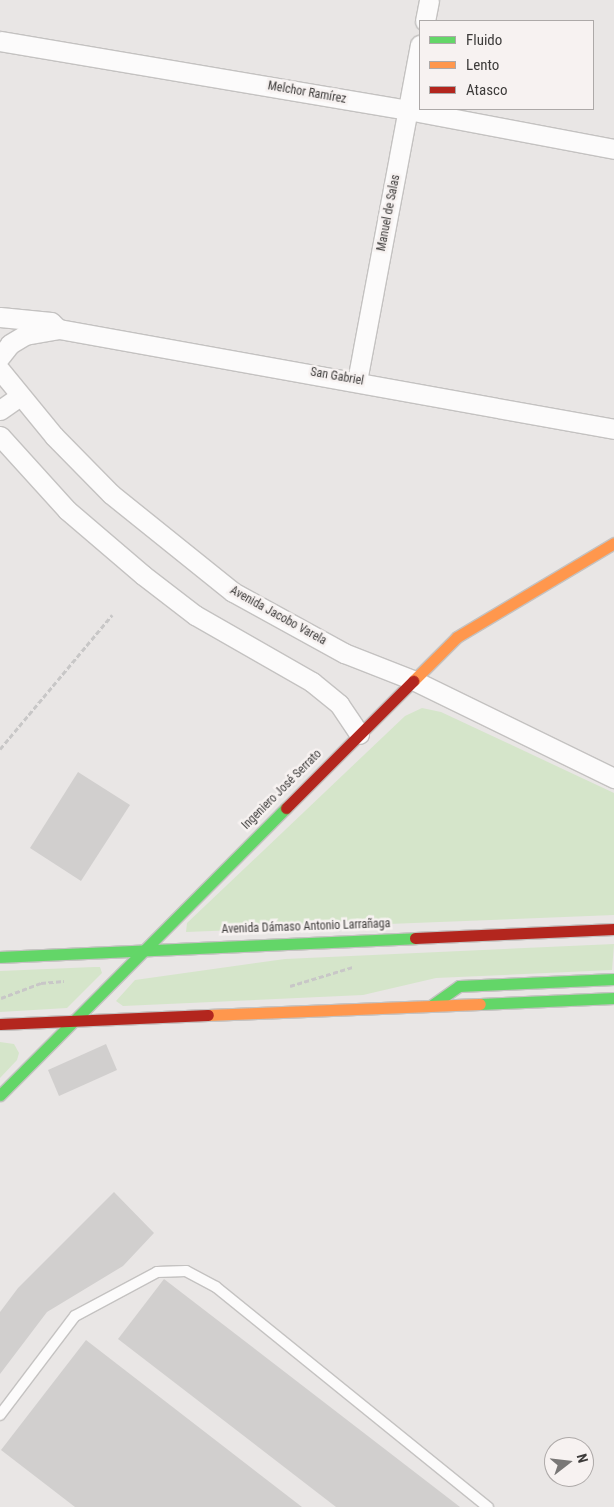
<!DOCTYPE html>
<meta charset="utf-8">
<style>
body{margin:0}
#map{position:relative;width:614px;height:1507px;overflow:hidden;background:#e9e6e5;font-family:"Roboto Condensed",sans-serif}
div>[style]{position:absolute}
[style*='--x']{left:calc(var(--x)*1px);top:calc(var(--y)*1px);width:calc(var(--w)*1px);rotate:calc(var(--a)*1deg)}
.green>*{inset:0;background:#d5e5ca}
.building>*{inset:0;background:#d1cfce}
.path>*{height:3px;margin-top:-1.5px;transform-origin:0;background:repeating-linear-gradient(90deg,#c8c7c7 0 5px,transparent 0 7.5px)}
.roads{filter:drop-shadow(1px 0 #c4c2c1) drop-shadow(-1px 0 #c4c2c1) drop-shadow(0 1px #c4c2c1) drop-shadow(0 -1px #c4c2c1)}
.lane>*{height:10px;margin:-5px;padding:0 5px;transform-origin:5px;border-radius:5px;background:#fcfbfb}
.street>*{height:19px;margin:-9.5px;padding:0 9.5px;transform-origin:9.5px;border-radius:9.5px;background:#fcfbfb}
.fast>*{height:11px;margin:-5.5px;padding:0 5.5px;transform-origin:5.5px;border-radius:5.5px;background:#63d668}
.slow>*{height:11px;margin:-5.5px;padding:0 5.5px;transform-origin:5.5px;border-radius:5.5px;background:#ff974d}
.jam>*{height:11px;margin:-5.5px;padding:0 5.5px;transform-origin:5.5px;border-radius:5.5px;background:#b3261e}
span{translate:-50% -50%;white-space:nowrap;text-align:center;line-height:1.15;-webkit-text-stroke:5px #f7f2f1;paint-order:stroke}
.street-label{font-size:12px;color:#3d3b3a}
.legend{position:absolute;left:419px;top:20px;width:175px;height:90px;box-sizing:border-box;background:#f7f2f1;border:1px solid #ada9a8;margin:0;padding:6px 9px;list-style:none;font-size:15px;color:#3d3b3a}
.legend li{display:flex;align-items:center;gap:10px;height:25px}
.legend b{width:25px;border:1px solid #ada9a8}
.north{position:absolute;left:544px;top:1437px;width:50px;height:50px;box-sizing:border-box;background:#f7f2f1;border:1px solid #ada9a8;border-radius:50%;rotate:74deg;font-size:14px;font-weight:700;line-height:20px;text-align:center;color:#3d3b3a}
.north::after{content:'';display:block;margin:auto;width:18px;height:22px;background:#797776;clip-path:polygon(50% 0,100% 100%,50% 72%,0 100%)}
</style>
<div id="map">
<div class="green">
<div style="clip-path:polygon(422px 708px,441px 712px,614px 793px,614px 915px,186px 932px,187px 923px,405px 716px)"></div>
<div style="clip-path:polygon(614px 944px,612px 970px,436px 978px,363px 995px,123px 1006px,116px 1001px,135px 980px,285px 959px)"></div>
<div style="clip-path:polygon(94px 967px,100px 967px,102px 973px,67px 1008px,0 1012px,0 971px)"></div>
<div style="clip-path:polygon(0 1042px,14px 1044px,19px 1053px,17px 1060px,0 1078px)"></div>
</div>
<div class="building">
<div style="clip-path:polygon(78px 772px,130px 805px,81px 881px,30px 848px)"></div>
<div style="clip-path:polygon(106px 1044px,117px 1070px,59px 1096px,48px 1070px)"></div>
<div style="clip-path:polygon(114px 1192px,154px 1233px,123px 1266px,47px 1312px,0 1374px,0 1312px,18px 1288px)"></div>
<div style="clip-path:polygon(164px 1279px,460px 1507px,336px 1507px,118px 1339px)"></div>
<div style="clip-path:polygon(86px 1340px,302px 1507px,75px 1507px,1px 1450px)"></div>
</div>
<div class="path">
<div style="--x:0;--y:749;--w:175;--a:-50.1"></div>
<div style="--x:290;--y:986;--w:66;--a:-16.8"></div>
<div style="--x:1;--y:998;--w:43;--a:-20.6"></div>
<div style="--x:41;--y:983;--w:23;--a:-5"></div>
</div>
<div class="roads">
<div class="lane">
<div style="--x:0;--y:1415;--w:124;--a:-52.9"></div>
<div style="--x:75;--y:1316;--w:93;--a:-28.2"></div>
<div style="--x:157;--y:1272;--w:29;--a:-2"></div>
<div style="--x:186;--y:1271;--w:34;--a:28"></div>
<div style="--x:216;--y:1287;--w:350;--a:39"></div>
</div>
<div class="street">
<div style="--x:425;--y:21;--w:21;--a:-79"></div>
<div style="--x:0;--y:41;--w:414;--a:9.6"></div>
<div style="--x:408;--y:110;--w:210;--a:10.7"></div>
<div style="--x:0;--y:317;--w:51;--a:5.6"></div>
<div style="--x:51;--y:322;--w:10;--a:45"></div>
<div style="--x:0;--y:357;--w:16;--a:-52"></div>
<div style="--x:10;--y:344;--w:17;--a:-31"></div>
<div style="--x:25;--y:335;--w:35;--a:-10"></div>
<div style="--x:59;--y:329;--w:564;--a:10.21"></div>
<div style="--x:0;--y:370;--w:85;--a:50.7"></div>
<div style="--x:54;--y:436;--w:81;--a:45.5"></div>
<div style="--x:111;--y:494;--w:156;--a:38.8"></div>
<div style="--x:233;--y:592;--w:127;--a:28.8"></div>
<div style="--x:344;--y:653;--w:74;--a:21.4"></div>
<div style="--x:413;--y:680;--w:224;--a:26"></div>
<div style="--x:357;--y:381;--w:342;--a:-79.4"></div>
<div style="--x:0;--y:410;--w:24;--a:-35"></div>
<div style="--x:0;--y:436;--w:100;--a:47.8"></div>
<div style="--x:67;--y:510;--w:100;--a:40.5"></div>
<div style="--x:143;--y:575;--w:66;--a:37.6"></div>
<div style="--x:195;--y:615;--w:135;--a:29.8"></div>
<div style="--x:312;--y:682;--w:35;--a:39"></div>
<div style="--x:339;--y:704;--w:36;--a:56"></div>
</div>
<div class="fast">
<div style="--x:0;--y:957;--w:415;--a:-2.6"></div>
<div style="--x:480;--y:1004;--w:134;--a:-2.6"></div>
<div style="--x:432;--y:1005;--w:33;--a:-35"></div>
<div style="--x:459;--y:986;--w:155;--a:-2.6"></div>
<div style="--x:0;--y:1095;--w:405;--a:-45.1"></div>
</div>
<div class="slow">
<div style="--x:413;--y:681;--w:62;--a:-45"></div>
<div style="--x:457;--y:637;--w:183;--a:-30.9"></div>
<div style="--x:208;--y:1015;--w:272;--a:-2.3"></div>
</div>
<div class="jam">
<div style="--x:286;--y:808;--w:180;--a:-45"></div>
<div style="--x:415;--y:938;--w:199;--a:-2.6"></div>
<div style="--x:0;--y:1024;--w:208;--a:-2.5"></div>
</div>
</div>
<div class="street-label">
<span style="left:307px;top:93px;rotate:10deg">Melchor Ramírez</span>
<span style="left:389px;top:213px;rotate:-79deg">Manuel de Salas</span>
<span style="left:337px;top:377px;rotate:10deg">San Gabriel</span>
<span style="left:278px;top:616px;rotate:29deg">Avenida Jacobo Varela</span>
<span style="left:282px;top:790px;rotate:-45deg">Ingeniero José Serrato</span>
<span style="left:306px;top:927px;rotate:-2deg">Avenida Dámaso Antonio Larrañaga</span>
</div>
<ul class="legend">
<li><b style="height:6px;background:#63d668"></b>Fluido</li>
<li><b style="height:6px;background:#ff974d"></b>Lento</li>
<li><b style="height:6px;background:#b3261e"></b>Atasco</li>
</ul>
<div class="north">N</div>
</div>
